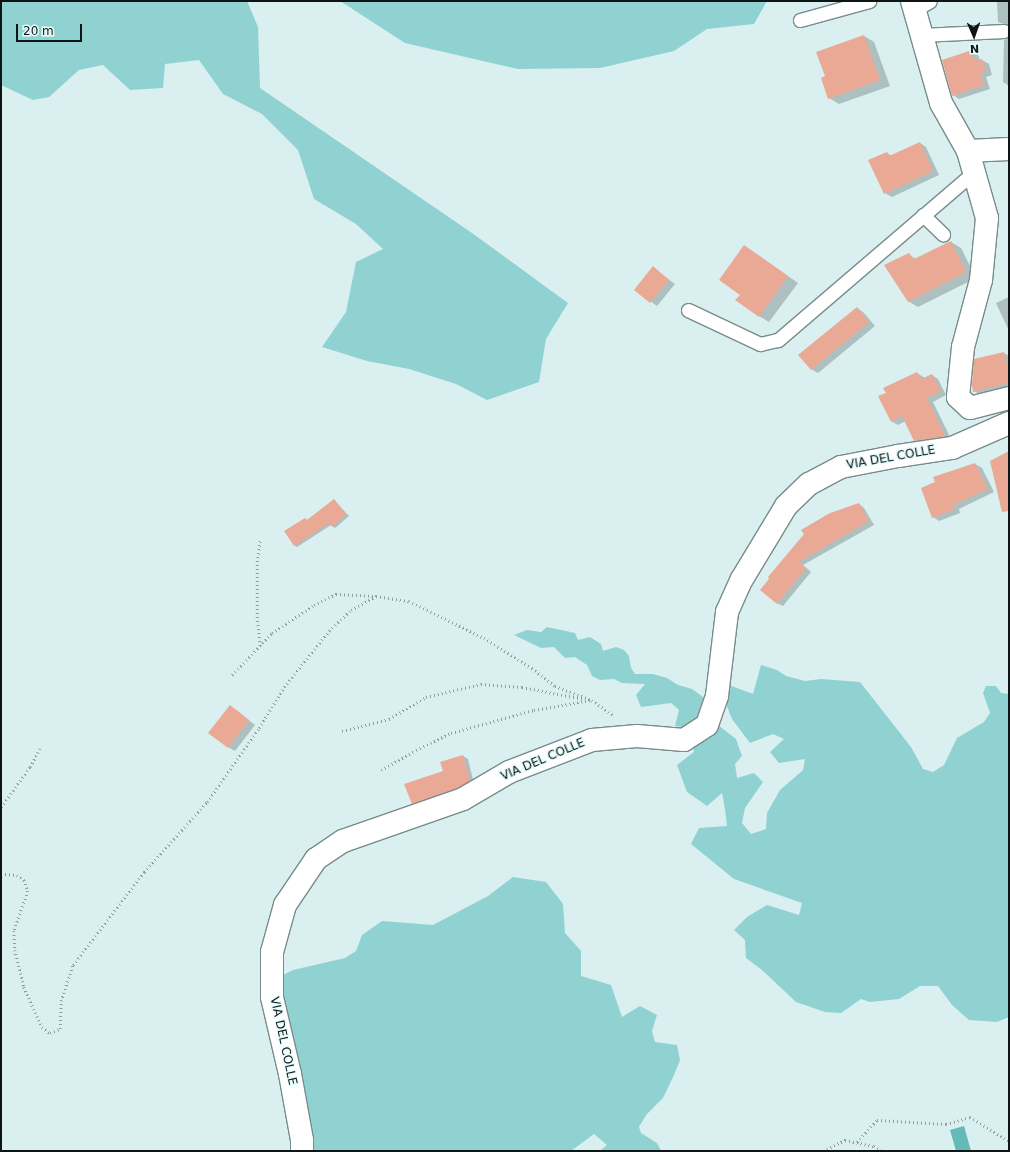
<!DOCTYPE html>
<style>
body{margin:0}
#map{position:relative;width:1010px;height:1152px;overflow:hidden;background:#daefef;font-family:"DejaVu Sans",sans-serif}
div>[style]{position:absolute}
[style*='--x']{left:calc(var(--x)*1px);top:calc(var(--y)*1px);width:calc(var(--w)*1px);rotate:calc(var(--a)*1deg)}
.green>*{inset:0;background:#90d2d2}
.water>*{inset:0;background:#64b9b9}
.shadow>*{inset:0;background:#0003}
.building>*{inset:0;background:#eaa995}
.path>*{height:2.5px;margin-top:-1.25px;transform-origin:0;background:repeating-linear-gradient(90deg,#8e9e9e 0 1px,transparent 0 4px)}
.roads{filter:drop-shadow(1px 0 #788c8b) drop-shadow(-1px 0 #788c8b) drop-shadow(0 1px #788c8b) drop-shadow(0 -1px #788c8b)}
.lane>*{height:13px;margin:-6.5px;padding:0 6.5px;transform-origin:6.5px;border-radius:6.5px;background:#fff}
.street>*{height:22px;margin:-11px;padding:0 11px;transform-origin:11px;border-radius:11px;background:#fff}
span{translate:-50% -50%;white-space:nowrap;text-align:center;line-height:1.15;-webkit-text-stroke:3px #e7fdfc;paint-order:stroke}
.street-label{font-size:12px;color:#0e1515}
.frame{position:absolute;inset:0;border:2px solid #0e1515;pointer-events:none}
.north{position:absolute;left:954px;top:16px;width:40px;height:40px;-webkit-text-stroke:3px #e7fdfc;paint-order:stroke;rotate:178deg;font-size:11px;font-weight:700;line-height:16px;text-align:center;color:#0e1515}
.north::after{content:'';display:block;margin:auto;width:14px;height:18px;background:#0e1515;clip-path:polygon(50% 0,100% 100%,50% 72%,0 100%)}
.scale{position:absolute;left:16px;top:24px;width:66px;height:18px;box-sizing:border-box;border:2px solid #0e1515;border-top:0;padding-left:5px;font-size:12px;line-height:14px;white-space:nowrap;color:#0e1515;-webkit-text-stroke:3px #e7fdfc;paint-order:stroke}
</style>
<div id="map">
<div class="green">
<div style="clip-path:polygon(1px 1px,247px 1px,258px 27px,260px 88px,472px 233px,568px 303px,546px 339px,539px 382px,487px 400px,456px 384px,409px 369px,367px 361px,322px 347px,346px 312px,356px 262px,383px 249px,356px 224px,314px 199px,298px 150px,262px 114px,223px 94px,199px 60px,165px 64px,163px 88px,130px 90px,103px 65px,79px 70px,49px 97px,33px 100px,1px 85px)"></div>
<div style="clip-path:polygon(340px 1px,767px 1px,754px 24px,707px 29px,674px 51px,600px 68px,518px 69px,405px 43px)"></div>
<div style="clip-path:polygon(547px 627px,575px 633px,578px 640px,590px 637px,601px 644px,603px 651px,616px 647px,624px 650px,629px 656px,631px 668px,635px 674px,653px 674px,667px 678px,678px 685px,692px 689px,703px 697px,705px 708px,718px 725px,736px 739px,742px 756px,735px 764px,737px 778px,754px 773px,763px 782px,745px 808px,742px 823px,751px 834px,766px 829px,767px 813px,780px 790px,803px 770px,805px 759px,779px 763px,770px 752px,784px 739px,773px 734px,750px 743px,732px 719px,726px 704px,726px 684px,753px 694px,761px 665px,777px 670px,786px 676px,805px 681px,821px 679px,860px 682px,911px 747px,923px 769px,933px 772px,944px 765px,957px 738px,984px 722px,990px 713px,983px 693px,986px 686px,996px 686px,1001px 693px,1009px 694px,1009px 1017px,997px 1022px,969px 1020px,952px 1005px,938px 986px,920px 986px,899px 999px,870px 1002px,861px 999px,841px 1013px,825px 1012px,796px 1002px,762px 970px,746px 958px,745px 940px,734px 930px,747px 917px,767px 905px,799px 915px,802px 903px,734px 879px,691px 844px,699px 828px,727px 826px,725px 809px,722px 793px,707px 806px,687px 792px,677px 765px,694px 752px,690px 728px,675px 726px,679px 710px,671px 703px,641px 707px,636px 695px,645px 684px,622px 683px,614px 679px,600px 680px,592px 676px,587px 665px,575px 657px,565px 658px,554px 647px,541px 648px,514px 635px,527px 630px,541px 632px)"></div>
<div style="clip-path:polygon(513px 877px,546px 882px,563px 904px,565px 933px,581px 951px,581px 976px,611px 985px,622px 1017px,640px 1006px,657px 1015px,652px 1031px,655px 1042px,677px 1045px,680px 1060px,674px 1075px,663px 1098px,646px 1115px,639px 1127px,641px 1133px,657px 1143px,661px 1151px,600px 1151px,607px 1145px,594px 1134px,571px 1151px,310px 1151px,279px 977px,293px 970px,345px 958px,356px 951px,362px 935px,382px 921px,433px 925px,488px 896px)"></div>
</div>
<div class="water">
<div style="clip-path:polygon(964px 1126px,971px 1151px,956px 1151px,950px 1130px)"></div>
</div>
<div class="shadow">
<div style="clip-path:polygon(997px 1px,1009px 1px,1009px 26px,998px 22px)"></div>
<div style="clip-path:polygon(864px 36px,874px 42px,890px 86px,839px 104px,829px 98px,827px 77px)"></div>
<div style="clip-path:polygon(1009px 38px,1009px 86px,1003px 82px,1004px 40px)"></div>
<div style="clip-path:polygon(971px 51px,978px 55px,980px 60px,982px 60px,989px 64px,992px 75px,986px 77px,990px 89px,959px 99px,953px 95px)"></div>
<div style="clip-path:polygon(920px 143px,926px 147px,939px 175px,892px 197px,885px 193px,887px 153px,892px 156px)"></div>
<div style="clip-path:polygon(951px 242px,961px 248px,976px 278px,918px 307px,908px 301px,909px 255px,916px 259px)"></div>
<div style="clip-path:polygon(745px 246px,798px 283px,769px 322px,759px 316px,741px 295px)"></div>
<div style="clip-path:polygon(653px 268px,675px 284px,657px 306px,635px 290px)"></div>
<div style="clip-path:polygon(1009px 297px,1009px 331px,996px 303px)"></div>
<div style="clip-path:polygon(857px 308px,863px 312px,875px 326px,818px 373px,811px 369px)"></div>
<div style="clip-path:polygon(1004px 353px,1009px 356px,1009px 388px,981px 395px,974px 391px)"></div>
<div style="clip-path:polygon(917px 373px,925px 378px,932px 375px,938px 379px,946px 395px,933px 402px,951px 439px,922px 444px,915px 440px,906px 421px,898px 425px,891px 421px,887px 393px)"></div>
<div style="clip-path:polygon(975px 464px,982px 468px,994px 492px,959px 509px,960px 513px,939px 521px,933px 517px)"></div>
<div style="clip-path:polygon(334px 500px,349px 516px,335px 528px,331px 525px,297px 547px,294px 545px,308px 521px)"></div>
<div style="clip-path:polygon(859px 504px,864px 508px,874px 525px,803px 565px,811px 572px,783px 606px,777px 603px,771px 578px)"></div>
<div style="clip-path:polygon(236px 710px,255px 725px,235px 751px,228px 747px)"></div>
<div style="clip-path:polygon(463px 756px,468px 759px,474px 784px,418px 806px,412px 803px,444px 771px)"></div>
</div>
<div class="building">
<div style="clip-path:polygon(864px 35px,880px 80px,828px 99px,821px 78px,825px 76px,816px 52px)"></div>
<div style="clip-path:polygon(972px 50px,975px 61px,982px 59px,986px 71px,980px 74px,984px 85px,952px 96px,942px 60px)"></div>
<div style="clip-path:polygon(920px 142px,933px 171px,884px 194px,868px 160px,887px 152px,889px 156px)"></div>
<div style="clip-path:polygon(951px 241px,966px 272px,908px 302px,884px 265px,909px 253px,914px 259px)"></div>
<div style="clip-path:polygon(744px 245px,788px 276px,759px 317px,735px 300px,740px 295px,719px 280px)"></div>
<div style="clip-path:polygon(653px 266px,669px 280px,650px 303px,634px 290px)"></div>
<div style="clip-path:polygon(857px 307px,869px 322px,811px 370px,798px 355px)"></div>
<div style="clip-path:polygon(1004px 352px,1009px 374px,1009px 383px,973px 392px,972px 385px,974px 359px)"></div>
<div style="clip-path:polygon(917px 372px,921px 379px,932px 374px,941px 391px,927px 398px,945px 436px,944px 437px,914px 441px,902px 416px,891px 422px,878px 396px,886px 393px,883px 388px)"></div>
<div style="clip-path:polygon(1009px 451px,1009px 511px,1002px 512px,990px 461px)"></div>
<div style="clip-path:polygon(975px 463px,988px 489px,953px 505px,955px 509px,932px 518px,921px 488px,935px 482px,933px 477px)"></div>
<div style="clip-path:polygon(334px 499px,346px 514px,332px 527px,329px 523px,294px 546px,284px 531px,305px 518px,307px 520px)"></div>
<div style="clip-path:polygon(859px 503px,869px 521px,799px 562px,806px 568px,777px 604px,760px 590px,769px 579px,768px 577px,804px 534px,801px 530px,830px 513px)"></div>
<div style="clip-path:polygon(230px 705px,249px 720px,228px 748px,208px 733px)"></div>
<div style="clip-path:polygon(463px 755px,470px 781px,458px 788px,412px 804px,404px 784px,443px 771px,440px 762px)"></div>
</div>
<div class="path">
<div style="--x:260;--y:646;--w:28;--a:-96"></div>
<div style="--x:257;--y:618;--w:56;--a:-90"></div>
<div style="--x:257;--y:562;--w:22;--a:-82"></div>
<div style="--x:232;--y:675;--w:58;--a:-46.4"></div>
<div style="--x:272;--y:633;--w:50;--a:-33.7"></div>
<div style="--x:314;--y:605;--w:25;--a:-27"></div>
<div style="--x:336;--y:594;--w:40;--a:2.9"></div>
<div style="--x:342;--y:731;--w:49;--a:-14.3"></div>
<div style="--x:389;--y:719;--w:43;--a:-30.7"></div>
<div style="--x:426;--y:697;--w:57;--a:-13.3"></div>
<div style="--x:481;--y:684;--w:41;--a:4.2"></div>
<div style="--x:522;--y:687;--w:63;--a:11"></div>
<div style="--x:381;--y:770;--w:40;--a:-29.7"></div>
<div style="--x:416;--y:750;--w:39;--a:-26"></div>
<div style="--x:451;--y:733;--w:86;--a:-15.5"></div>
<div style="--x:534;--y:710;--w:58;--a:-10"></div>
<div style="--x:1;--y:807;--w:49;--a:-54.1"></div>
<div style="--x:30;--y:767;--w:21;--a:-62"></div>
<div style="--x:1;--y:876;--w:4;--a:-27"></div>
<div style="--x:5;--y:874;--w:12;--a:5"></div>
<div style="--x:17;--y:875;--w:9;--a:36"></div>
<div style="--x:24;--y:880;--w:12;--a:70"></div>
<div style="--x:28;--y:891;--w:42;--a:109.3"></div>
<div style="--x:14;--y:931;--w:19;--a:87"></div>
<div style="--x:15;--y:950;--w:38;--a:76"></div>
<div style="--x:24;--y:987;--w:44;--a:65.8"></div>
<div style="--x:42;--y:1027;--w:10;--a:37"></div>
<div style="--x:50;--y:1033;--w:11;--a:-22"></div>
<div style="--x:60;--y:1029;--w:28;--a:-88"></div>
<div style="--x:61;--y:1001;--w:38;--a:-72"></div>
<div style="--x:73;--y:965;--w:117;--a:-52.6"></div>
<div style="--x:144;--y:872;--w:94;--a:-48"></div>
<div style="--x:207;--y:802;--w:90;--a:-54.9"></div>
<div style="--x:259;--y:728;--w:48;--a:-58.6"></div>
<div style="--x:284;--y:687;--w:72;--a:-51.2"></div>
<div style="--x:329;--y:631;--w:30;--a:-44"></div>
<div style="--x:351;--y:610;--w:29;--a:-29"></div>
<div style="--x:376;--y:596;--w:33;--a:9"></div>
<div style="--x:409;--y:601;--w:84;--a:26.3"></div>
<div style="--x:484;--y:638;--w:57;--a:32"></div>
<div style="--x:532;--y:668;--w:29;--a:38"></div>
<div style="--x:555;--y:686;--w:40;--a:21"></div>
<div style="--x:592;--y:700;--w:26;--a:36"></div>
<div style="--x:857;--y:1142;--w:30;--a:-48"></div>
<div style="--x:877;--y:1120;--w:69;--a:3.3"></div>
<div style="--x:946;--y:1124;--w:25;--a:-16"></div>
<div style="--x:970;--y:1117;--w:46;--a:31.6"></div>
<div style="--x:823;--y:1151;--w:25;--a:-27"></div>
<div style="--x:845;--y:1140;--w:30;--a:12"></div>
<div style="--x:874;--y:1146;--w:9;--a:32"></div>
</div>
<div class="roads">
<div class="lane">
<div style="--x:914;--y:10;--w:18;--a:-29"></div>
<div style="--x:800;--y:20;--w:72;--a:-15.4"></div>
<div style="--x:921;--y:35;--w:83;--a:-2.8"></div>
<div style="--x:923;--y:215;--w:28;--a:44"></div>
<div style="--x:688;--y:310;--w:80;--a:25.3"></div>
<div style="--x:760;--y:344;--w:18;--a:-13"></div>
<div style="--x:778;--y:340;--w:258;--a:-40.6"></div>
</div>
<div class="street">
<div style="--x:912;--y:1;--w:106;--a:74.1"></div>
<div style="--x:941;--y:103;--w:55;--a:60.6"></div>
<div style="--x:968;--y:151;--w:70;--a:74.2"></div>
<div style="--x:987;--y:218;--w:62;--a:95.5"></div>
<div style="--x:981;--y:280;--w:69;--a:105"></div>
<div style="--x:963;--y:347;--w:50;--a:95.7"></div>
<div style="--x:958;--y:397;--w:16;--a:43"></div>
<div style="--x:970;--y:408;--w:40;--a:-14.4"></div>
<div style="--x:968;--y:151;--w:41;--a:-2.8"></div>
<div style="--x:302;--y:1151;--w:11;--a:-90"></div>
<div style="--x:302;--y:1140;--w:67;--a:-100.3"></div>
<div style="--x:290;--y:1074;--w:79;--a:-103.2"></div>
<div style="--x:272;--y:997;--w:45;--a:-90"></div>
<div style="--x:272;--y:952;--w:49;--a:-74.5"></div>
<div style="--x:285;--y:905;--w:55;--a:-56"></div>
<div style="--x:316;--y:859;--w:32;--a:-34"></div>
<div style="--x:343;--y:841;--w:127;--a:-19.3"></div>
<div style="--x:463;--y:799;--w:53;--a:-30.4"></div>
<div style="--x:509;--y:772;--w:89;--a:-21.1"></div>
<div style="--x:592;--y:740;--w:45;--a:-5.1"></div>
<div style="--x:637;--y:736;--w:47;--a:4.9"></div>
<div style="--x:684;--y:740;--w:27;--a:-33"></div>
<div style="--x:707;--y:725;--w:31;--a:-71"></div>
<div style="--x:717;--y:696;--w:85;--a:-83.2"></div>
<div style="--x:727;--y:612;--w:36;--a:-66"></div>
<div style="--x:742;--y:579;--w:85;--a:-58.9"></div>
<div style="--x:786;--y:506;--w:32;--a:-44"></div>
<div style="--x:809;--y:484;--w:36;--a:-28"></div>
<div style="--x:841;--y:467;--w:58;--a:-10.9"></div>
<div style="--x:898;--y:456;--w:55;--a:-8.4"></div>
<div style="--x:952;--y:448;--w:62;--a:-23.7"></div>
</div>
</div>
<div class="street-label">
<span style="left:891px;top:458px;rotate:-10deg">VIA DEL COLLE</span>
<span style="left:543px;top:760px;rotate:-23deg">VIA DEL COLLE</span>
<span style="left:283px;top:1041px;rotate:78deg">VIA DEL COLLE</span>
</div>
<div class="frame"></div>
<div class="north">N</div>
<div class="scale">20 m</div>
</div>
